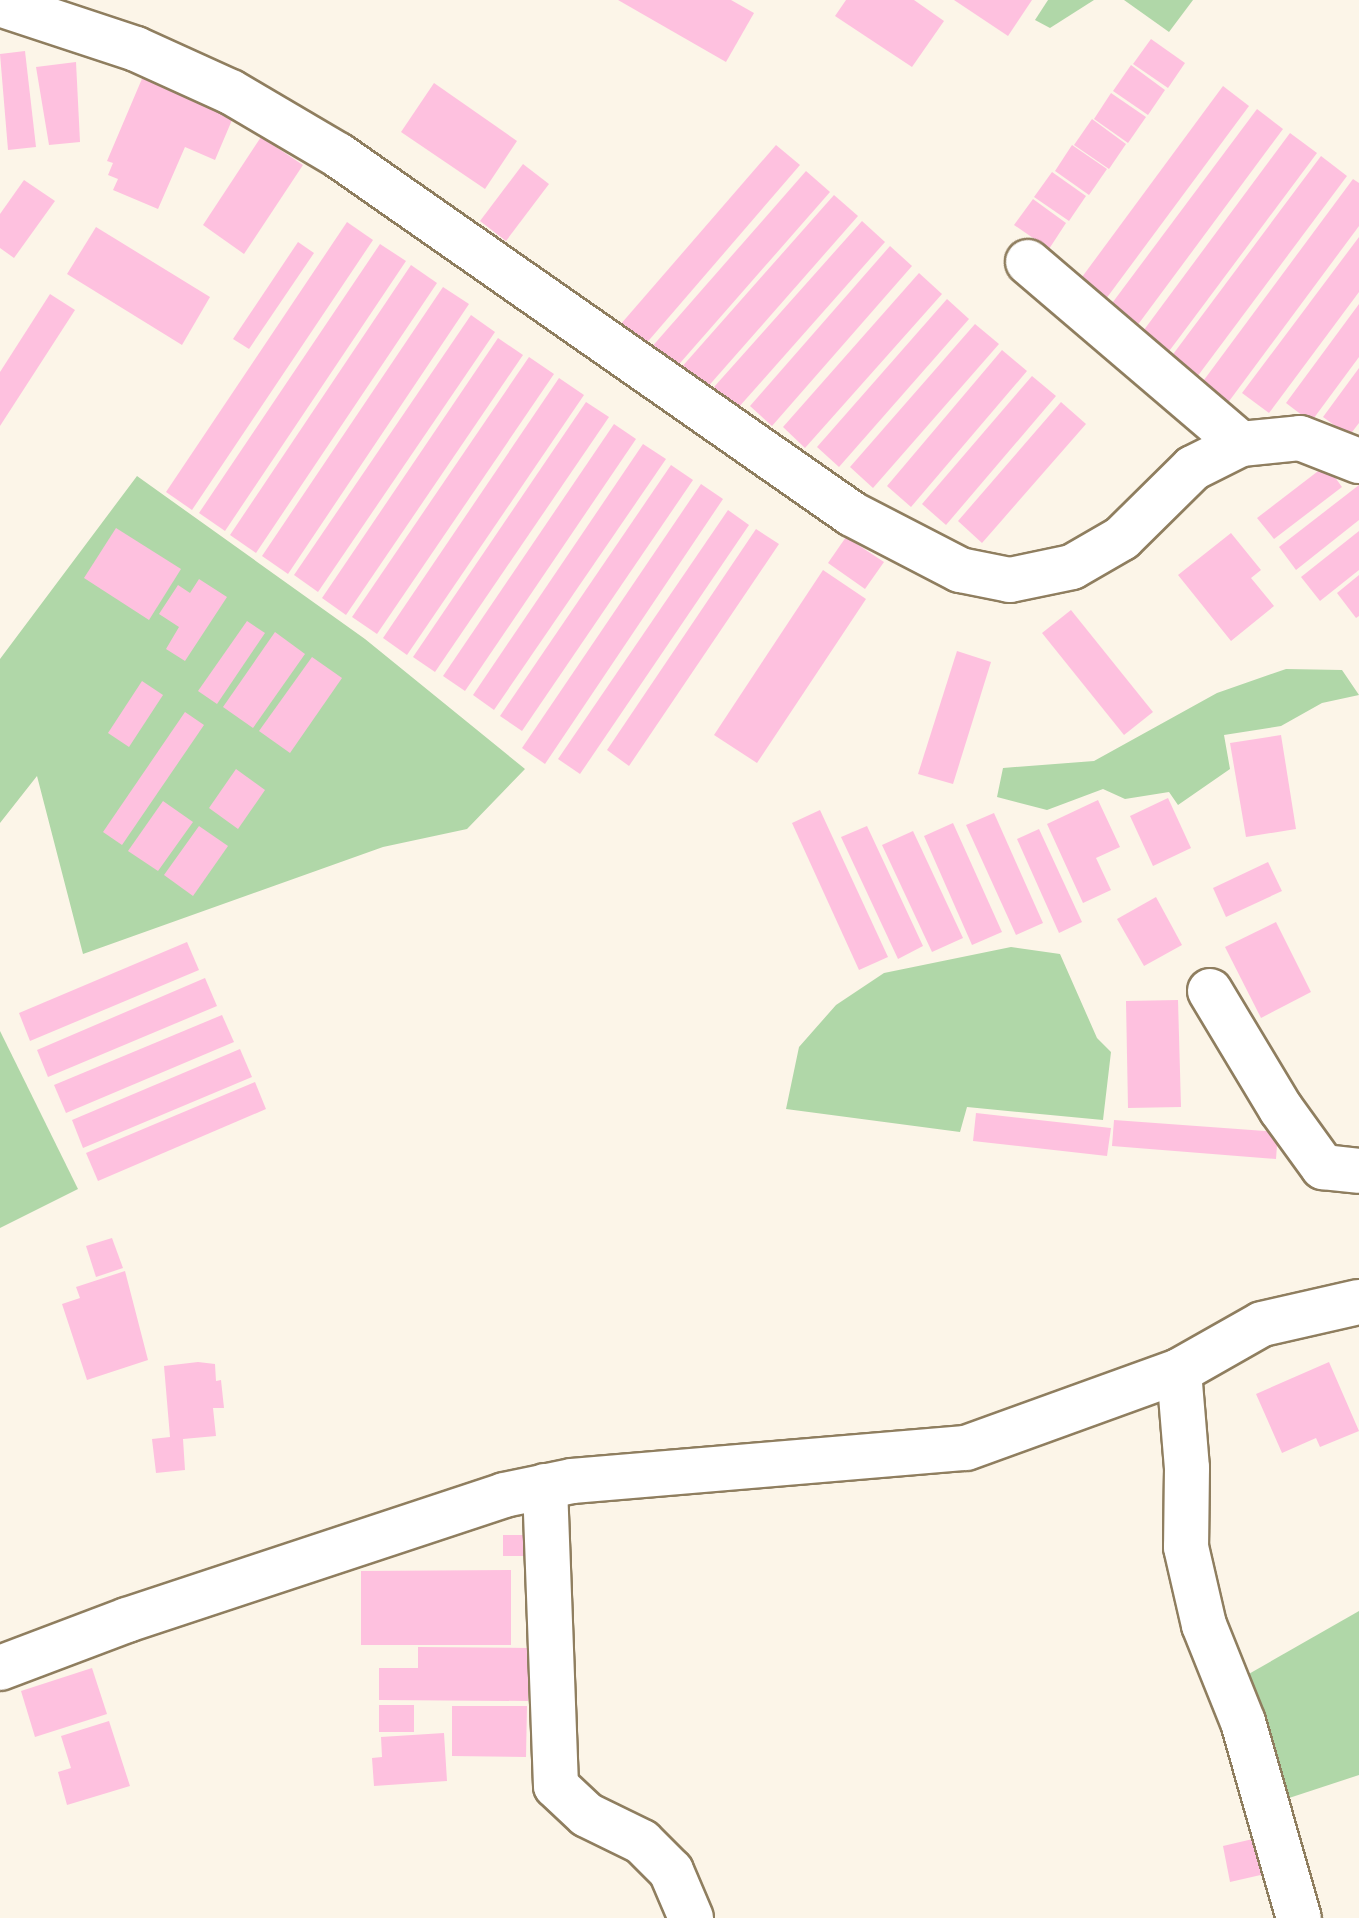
<!DOCTYPE html>
<style>
body{margin:0}
#map{position:relative;width:1359px;height:1918px;overflow:hidden;background:#fcf5e8;font-family:"Varela Round",sans-serif}
div>[style]{position:absolute}
[style*='--x']{left:calc(var(--x)*1px);top:calc(var(--y)*1px);width:calc(var(--w)*1px);rotate:calc(var(--a)*1deg)}
.green>*{inset:0;background:#b0d7a8}
.building>*{inset:0;background:#fec1df}
.roads{filter:drop-shadow(2px 0 #8f7e5f) drop-shadow(-2px 0 #8f7e5f) drop-shadow(0 2px #8f7e5f) drop-shadow(0 -2px #8f7e5f)}
.minor>*{height:44px;margin:-22px;padding:0 22px;transform-origin:22px;border-radius:22px;background:#fff}
span{translate:-50% -50%;white-space:nowrap;text-align:center;line-height:1.15;-webkit-text-stroke:8px #fff;paint-order:stroke}
</style>
<div id="map">
<div class="green">
<div style="clip-path:polygon(1048px 0,1094px 0,1050px 28px,1035px 20px)"></div>
<div style="clip-path:polygon(1124px 0,1193px 0,1169px 32px)"></div>
<div style="clip-path:polygon(137px 476px,365px 639px,525px 769px,467px 829px,383px 847px,83px 954px,37px 776px,0 823px,0 659px)"></div>
<div style="clip-path:polygon(1286px 669px,1342px 670px,1359px 695px,1322px 703px,1281px 726px,1224px 735px,1230px 769px,1178px 805px,1169px 792px,1125px 799px,1103px 789px,1047px 810px,997px 797px,1003px 768px,1094px 761px,1217px 693px)"></div>
<div style="clip-path:polygon(1011px 947px,1060px 954px,1097px 1038px,1111px 1052px,1103px 1120px,967px 1107px,960px 1132px,786px 1109px,799px 1047px,836px 1005px,884px 973px)"></div>
<div style="clip-path:polygon(0 1031px,78px 1189px,0 1228px)"></div>
<div style="clip-path:polygon(1359px 1611px,1359px 1775px,1283px 1800px,1247px 1675px)"></div>
</div>
<div class="building">
<div style="clip-path:polygon(618px 0,731px 0,754px 13px,726px 62px)"></div>
<div style="clip-path:polygon(846px 0,914px 0,944px 21px,912px 67px,835px 16px)"></div>
<div style="clip-path:polygon(954px 0,1032px 0,1008px 36px)"></div>
<div style="clip-path:polygon(1151px 39px,1185px 63px,1168px 88px,1133px 64px)"></div>
<div style="clip-path:polygon(25px 51px,36px 147px,8px 150px,0 54px)"></div>
<div style="clip-path:polygon(76px 62px,80px 142px,49px 145px,36px 67px)"></div>
<div style="clip-path:polygon(1131px 65px,1165px 90px,1148px 115px,1113px 91px)"></div>
<div style="clip-path:polygon(144px 74px,235px 113px,215px 160px,185px 147px,158px 209px,113px 190px,118px 179px,108px 175px,113px 163px,107px 161px)"></div>
<div style="clip-path:polygon(434px 83px,517px 141px,485px 189px,401px 132px)"></div>
<div style="clip-path:polygon(1223px 86px,1249px 106px,1097px 311px,1071px 292px)"></div>
<div style="clip-path:polygon(1111px 93px,1146px 117px,1128px 143px,1094px 119px)"></div>
<div style="clip-path:polygon(1257px 109px,1283px 129px,1131px 334px,1104px 314px)"></div>
<div style="clip-path:polygon(1092px 119px,1126px 144px,1109px 169px,1074px 145px)"></div>
<div style="clip-path:polygon(1290px 133px,1317px 153px,1164px 358px,1138px 338px)"></div>
<div style="clip-path:polygon(261px 137px,303px 165px,244px 254px,203px 225px)"></div>
<div style="clip-path:polygon(776px 145px,800px 165px,644px 346px,620px 325px)"></div>
<div style="clip-path:polygon(1072px 145px,1107px 169px,1089px 195px,1055px 171px)"></div>
<div style="clip-path:polygon(1321px 156px,1347px 176px,1194px 381px,1168px 361px)"></div>
<div style="clip-path:polygon(523px 164px,549px 184px,506px 241px,480px 221px)"></div>
<div style="clip-path:polygon(806px 171px,830px 192px,674px 370px,650px 349px)"></div>
<div style="clip-path:polygon(1052px 172px,1086px 196px,1069px 221px,1034px 197px)"></div>
<div style="clip-path:polygon(1353px 179px,1359px 183px,1359px 226px,1227px 404px,1201px 384px)"></div>
<div style="clip-path:polygon(24px 180px,55px 201px,14px 258px,0 248px,0 214px)"></div>
<div style="clip-path:polygon(834px 195px,858px 216px,705px 390px,680px 369px)"></div>
<div style="clip-path:polygon(1033px 199px,1066px 223px,1049px 249px,1014px 225px)"></div>
<div style="clip-path:polygon(862px 221px,885px 242px,738px 408px,714px 387px)"></div>
<div style="clip-path:polygon(347px 222px,373px 240px,192px 510px,166px 492px)"></div>
<div style="clip-path:polygon(96px 227px,210px 297px,182px 345px,67px 274px)"></div>
<div style="clip-path:polygon(1359px 237px,1359px 292px,1269px 413px,1242px 393px)"></div>
<div style="clip-path:polygon(298px 242px,314px 253px,249px 349px,233px 339px)"></div>
<div style="clip-path:polygon(380px 244px,406px 261px,225px 531px,199px 513px)"></div>
<div style="clip-path:polygon(890px 246px,912px 266px,772px 426px,750px 406px)"></div>
<div style="clip-path:polygon(411px 265px,437px 283px,256px 553px,230px 535px)"></div>
<div style="clip-path:polygon(919px 273px,942px 294px,805px 448px,783px 427px)"></div>
<div style="clip-path:polygon(443px 287px,469px 304px,288px 574px,262px 556px)"></div>
<div style="clip-path:polygon(50px 294px,75px 310px,0 426px,0 372px)"></div>
<div style="clip-path:polygon(947px 299px,969px 319px,839px 467px,817px 447px)"></div>
<div style="clip-path:polygon(1359px 304px,1359px 357px,1311px 422px,1286px 403px)"></div>
<div style="clip-path:polygon(471px 315px,495px 332px,318px 592px,294px 575px)"></div>
<div style="clip-path:polygon(975px 324px,999px 344px,873px 488px,850px 467px)"></div>
<div style="clip-path:polygon(498px 338px,523px 355px,346px 615px,322px 598px)"></div>
<div style="clip-path:polygon(1002px 350px,1027px 371px,911px 507px,887px 486px)"></div>
<div style="clip-path:polygon(529px 357px,554px 374px,377px 634px,352px 617px)"></div>
<div style="clip-path:polygon(1359px 368px,1359px 423px,1349px 436px,1323px 417px)"></div>
<div style="clip-path:polygon(1032px 376px,1056px 396px,946px 525px,922px 504px)"></div>
<div style="clip-path:polygon(559px 378px,584px 395px,407px 655px,383px 638px)"></div>
<div style="clip-path:polygon(586px 402px,609px 417px,435px 672px,413px 657px)"></div>
<div style="clip-path:polygon(1061px 402px,1086px 424px,982px 543px,958px 521px)"></div>
<div style="clip-path:polygon(614px 424px,636px 439px,465px 691px,443px 676px)"></div>
<div style="clip-path:polygon(643px 444px,666px 459px,494px 710px,473px 695px)"></div>
<div style="clip-path:polygon(671px 465px,693px 480px,522px 731px,500px 716px)"></div>
<div style="clip-path:polygon(1326px 465px,1342px 487px,1274px 539px,1257px 518px)"></div>
<div style="clip-path:polygon(701px 484px,723px 499px,545px 764px,522px 748px)"></div>
<div style="clip-path:polygon(1359px 485px,1359px 520px,1296px 570px,1279px 547px)"></div>
<div style="clip-path:polygon(728px 510px,749px 525px,580px 774px,558px 759px)"></div>
<div style="clip-path:polygon(116px 528px,181px 569px,149px 620px,84px 578px)"></div>
<div style="clip-path:polygon(756px 529px,779px 544px,629px 766px,607px 750px)"></div>
<div style="clip-path:polygon(1359px 531px,1359px 570px,1320px 601px,1301px 577px)"></div>
<div style="clip-path:polygon(1231px 533px,1261px 570px,1251px 578px,1274px 606px,1231px 641px,1178px 575px)"></div>
<div style="clip-path:polygon(846px 537px,884px 562px,865px 589px,828px 563px)"></div>
<div style="clip-path:polygon(823px 570px,866px 599px,757px 763px,714px 735px)"></div>
<div style="clip-path:polygon(1359px 575px,1359px 616px,1356px 618px,1337px 593px)"></div>
<div style="clip-path:polygon(199px 579px,227px 597px,185px 661px,166px 649px,179px 627px,159px 614px,178px 585px,190px 593px)"></div>
<div style="clip-path:polygon(1071px 610px,1153px 712px,1124px 735px,1042px 633px)"></div>
<div style="clip-path:polygon(247px 621px,265px 633px,217px 704px,198px 691px)"></div>
<div style="clip-path:polygon(275px 632px,305px 654px,253px 728px,223px 707px)"></div>
<div style="clip-path:polygon(957px 651px,991px 662px,953px 784px,918px 774px)"></div>
<div style="clip-path:polygon(312px 657px,342px 678px,290px 753px,259px 731px)"></div>
<div style="clip-path:polygon(142px 681px,163px 695px,129px 747px,108px 733px)"></div>
<div style="clip-path:polygon(185px 712px,204px 725px,122px 845px,103px 832px)"></div>
<div style="clip-path:polygon(1281px 735px,1296px 829px,1246px 837px,1230px 743px)"></div>
<div style="clip-path:polygon(236px 769px,265px 790px,238px 829px,209px 808px)"></div>
<div style="clip-path:polygon(1168px 798px,1191px 848px,1153px 866px,1130px 816px)"></div>
<div style="clip-path:polygon(1098px 800px,1120px 847px,1096px 858px,1111px 890px,1083px 903px,1047px 824px)"></div>
<div style="clip-path:polygon(163px 801px,193px 822px,158px 871px,128px 851px)"></div>
<div style="clip-path:polygon(820px 810px,888px 957px,859px 970px,792px 823px)"></div>
<div style="clip-path:polygon(994px 813px,1043px 923px,1016px 935px,966px 825px)"></div>
<div style="clip-path:polygon(953px 823px,1002px 932px,972px 945px,924px 836px)"></div>
<div style="clip-path:polygon(199px 826px,228px 846px,193px 896px,164px 875px)"></div>
<div style="clip-path:polygon(867px 826px,923px 946px,898px 959px,841px 837px)"></div>
<div style="clip-path:polygon(1039px 829px,1082px 922px,1059px 933px,1017px 839px)"></div>
<div style="clip-path:polygon(913px 831px,963px 938px,932px 952px,882px 845px)"></div>
<div style="clip-path:polygon(1268px 862px,1282px 891px,1226px 917px,1213px 888px)"></div>
<div style="clip-path:polygon(1156px 897px,1182px 945px,1144px 966px,1117px 919px)"></div>
<div style="clip-path:polygon(1276px 922px,1311px 992px,1261px 1018px,1225px 947px)"></div>
<div style="clip-path:polygon(187px 942px,199px 970px,30px 1041px,19px 1013px)"></div>
<div style="clip-path:polygon(205px 978px,217px 1006px,48px 1077px,37px 1050px)"></div>
<div style="clip-path:polygon(1178px 1000px,1181px 1107px,1128px 1108px,1126px 1001px)"></div>
<div style="clip-path:polygon(222px 1015px,234px 1042px,66px 1113px,54px 1085px)"></div>
<div style="clip-path:polygon(240px 1049px,252px 1077px,83px 1148px,72px 1120px)"></div>
<div style="clip-path:polygon(255px 1082px,266px 1109px,98px 1181px,86px 1153px)"></div>
<div style="clip-path:polygon(976px 1113px,1111px 1128px,1107px 1156px,973px 1141px)"></div>
<div style="clip-path:polygon(1114px 1120px,1278px 1132px,1276px 1159px,1112px 1146px)"></div>
<div style="clip-path:polygon(112px 1238px,123px 1268px,96px 1277px,86px 1246px)"></div>
<div style="clip-path:polygon(125px 1271px,148px 1360px,87px 1380px,62px 1304px,80px 1298px,76px 1287px)"></div>
<div style="clip-path:polygon(198px 1362px,215px 1364px,216px 1381px,221px 1380px,224px 1408px,213px 1408px,216px 1436px,183px 1439px,185px 1470px,156px 1473px,152px 1439px,170px 1437px,164px 1366px)"></div>
<div style="clip-path:polygon(1329px 1362px,1359px 1431px,1320px 1447px,1316px 1438px,1282px 1453px,1256px 1394px)"></div>
<div style="clip-path:polygon(503px 1535px,529px 1535px,529px 1556px,503px 1556px)"></div>
<div style="clip-path:polygon(511px 1570px,511px 1645px,361px 1645px,361px 1571px)"></div>
<div style="clip-path:polygon(418px 1647px,528px 1648px,528px 1701px,379px 1700px,379px 1668px,418px 1668px)"></div>
<div style="clip-path:polygon(92px 1668px,107px 1714px,35px 1737px,21px 1691px)"></div>
<div style="clip-path:polygon(379px 1705px,414px 1705px,414px 1732px,379px 1732px)"></div>
<div style="clip-path:polygon(452px 1706px,527px 1706px,526px 1757px,452px 1756px)"></div>
<div style="clip-path:polygon(109px 1721px,130px 1786px,67px 1805px,58px 1772px,71px 1768px,61px 1736px)"></div>
<div style="clip-path:polygon(444px 1733px,447px 1781px,374px 1786px,372px 1758px,382px 1757px,381px 1737px)"></div>
<div style="clip-path:polygon(1257px 1838px,1265px 1874px,1230px 1882px,1223px 1846px)"></div>
</div>
<div class="roads">
<div class="minor">
<div style="--x:0;--y:4;--w:143;--a:18.3"></div>
<div style="--x:136;--y:49;--w:104;--a:24.4"></div>
<div style="--x:231;--y:92;--w:124;--a:30.5"></div>
<div style="--x:338;--y:155;--w:627;--a:34.93"></div>
<div style="--x:852;--y:514;--w:122;--a:27.4"></div>
<div style="--x:960;--y:570;--w:51;--a:11.3"></div>
<div style="--x:1010;--y:580;--w:63;--a:-11.8"></div>
<div style="--x:1072;--y:567;--w:58;--a:-30.1"></div>
<div style="--x:1122;--y:538;--w:100;--a:-44.6"></div>
<div style="--x:1193;--y:468;--w:54;--a:-26.6"></div>
<div style="--x:1241;--y:444;--w:59;--a:-5.8"></div>
<div style="--x:1300;--y:438;--w:63;--a:21.3"></div>
<div style="--x:1028;--y:262;--w:280;--a:40.5"></div>
<div style="--x:1210;--y:991;--w:138;--a:59"></div>
<div style="--x:1281;--y:1109;--w:72;--a:54.1"></div>
<div style="--x:1323;--y:1167;--w:36;--a:6"></div>
<div style="--x:1179;--y:1371;--w:97;--a:85.3"></div>
<div style="--x:1187;--y:1468;--w:79;--a:90.7"></div>
<div style="--x:1186;--y:1547;--w:80;--a:77"></div>
<div style="--x:1204;--y:1625;--w:105;--a:68.1"></div>
<div style="--x:1243;--y:1722;--w:204;--a:74.1"></div>
<div style="--x:545;--y:1486;--w:300;--a:87.9"></div>
<div style="--x:556;--y:1786;--w:42;--a:43.1"></div>
<div style="--x:587;--y:1815;--w:61;--a:26.1"></div>
<div style="--x:642;--y:1842;--w:41;--a:45"></div>
<div style="--x:671;--y:1871;--w:51;--a:66.9"></div>
<div style="--x:0;--y:1668;--w:136;--a:-20.7"></div>
<div style="--x:127;--y:1620;--w:397;--a:-18.3"></div>
<div style="--x:504;--y:1495;--w:69;--a:-11.6"></div>
<div style="--x:572;--y:1481;--w:395;--a:-4.8"></div>
<div style="--x:966;--y:1448;--w:226;--a:-19.9"></div>
<div style="--x:1179;--y:1371;--w:95;--a:-29.5"></div>
<div style="--x:1262;--y:1324;--w:99;--a:-12.8"></div>
</div>
</div>
</div>
